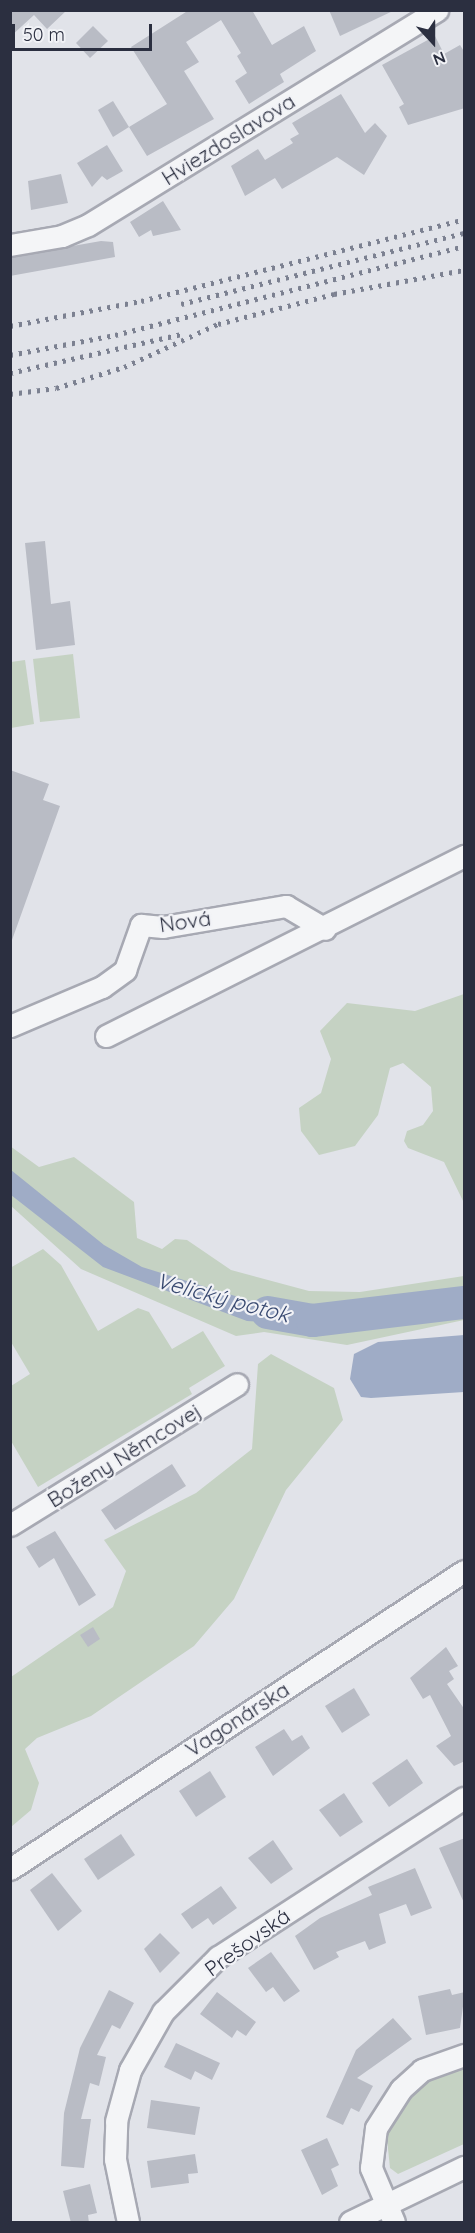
<!DOCTYPE html>
<meta charset="utf-8">
<style>
body{margin:0}
#map{position:relative;width:475px;height:2233px;overflow:hidden;background:#e1e3e9;font-family:Quicksand,sans-serif}
div>[style]{position:absolute}
[style*='--x']{left:calc(var(--x)*1px);top:calc(var(--y)*1px);width:calc(var(--w)*1px);rotate:calc(var(--a)*1deg)}
.green>*{inset:0;background:#c5d2c3}
.water>*{inset:0;background:#9facc6}
.river>*{height:33px;margin:-16.5px;padding:0 16.5px;transform-origin:16.5px;border-radius:16.5px;background:#9facc6}
.building>*{inset:0;background:#b9bcc5}
.roads{filter:drop-shadow(2px 0 #a7a9b3) drop-shadow(-2px 0 #a7a9b3) drop-shadow(0 2px #a7a9b3) drop-shadow(0 -2px #a7a9b3)}
.street>*{height:21px;margin:-10.5px;padding:0 10.5px;transform-origin:10.5px;border-radius:10.5px;background:#f4f5f7}
.rail>*{height:4.5px;margin-top:-2.25px;transform-origin:0;background:repeating-linear-gradient(90deg,#7c8191 0 3px,transparent 0 9px)}
span{translate:-50% -50%;white-space:nowrap;text-align:center;line-height:1.15;-webkit-text-stroke:4.5px #f1f2f6;paint-order:stroke}
.street-label{font-size:21px;color:#2b2f40}
.water-label{font-size:22px;color:#384970;font-style:italic}
.frame{position:absolute;inset:0;border:12px solid #2b2f40;pointer-events:none}
.north{position:absolute;left:403px;top:12px;width:60px;height:60px;-webkit-text-stroke:4px #f1f2f6;paint-order:stroke;rotate:159deg;font-size:16px;font-weight:700;line-height:24px;text-align:center;color:#2b2f40}
.north::after{content:'';display:block;margin:auto;width:21px;height:27px;background:#2b2f40;clip-path:polygon(50% 0,100% 100%,50% 72%,0 100%)}
.scale{position:absolute;left:12px;top:24px;width:140px;height:27px;box-sizing:border-box;border:3px solid #2b2f40;border-top:0;padding-left:8px;font-size:18px;line-height:21px;white-space:nowrap;color:#2b2f40;-webkit-text-stroke:4px #f1f2f6;paint-order:stroke}
</style>
<div id="map">
<div class="green">
<div style="clip-path:polygon(73px 654px,80px 718px,40px 722px,33px 659px)"></div>
<div style="clip-path:polygon(25px 660px,34px 724px,11px 728px,11px 662px)"></div>
<div style="clip-path:polygon(464px 994px,464px 1203px,444px 1162px,408px 1148px,404px 1141px,407px 1131px,423px 1125px,433px 1111px,431px 1087px,403px 1063px,390px 1068px,378px 1115px,355px 1146px,319px 1155px,301px 1131px,299px 1108px,321px 1093px,331px 1059px,320px 1031px,347px 1003px,415px 1011px)"></div>
<div style="clip-path:polygon(10px 1146px,39px 1167px,74px 1157px,134px 1202px,137px 1238px,162px 1249px,175px 1239px,187px 1240px,231px 1270px,309px 1291px,360px 1292px,464px 1276px,464px 1320px,347px 1345px,264px 1332px,236px 1336px,81px 1269px,11px 1206px)"></div>
<div style="clip-path:polygon(43px 1249px,61px 1265px,98px 1331px,138px 1308px,149px 1312px,172px 1349px,203px 1331px,225px 1366px,189px 1388px,192px 1394px,38px 1487px,11px 1441px,11px 1386px,30px 1374px,11px 1342px,10px 1268px)"></div>
<div style="clip-path:polygon(271px 1354px,334px 1388px,343px 1420px,286px 1490px,234px 1599px,194px 1646px,91px 1716px,37px 1738px,25px 1749px,39px 1783px,31px 1810px,11px 1827px,11px 1677px,113px 1607px,126px 1571px,104px 1540px,196px 1493px,252px 1449px,258px 1364px)"></div>
<div style="clip-path:polygon(464px 2064px,464px 2144px,398px 2174px,390px 2168px,386px 2129px,416px 2088px,451px 2065px)"></div>
</div>
<div class="water">
<div style="clip-path:polygon(11px 1170px,104px 1245px,142px 1267px,258px 1303px,312px 1309px,311px 1324px,247px 1321px,103px 1267px,11px 1195px)"></div>
<div style="clip-path:polygon(464px 1335px,464px 1392px,371px 1398px,361px 1397px,350px 1379px,354px 1354px,378px 1342px)"></div>
</div>
<div class="river">
<div style="--x:267;--y:1312;--w:46;--a:10.1"></div>
<div style="--x:312;--y:1320;--w:153;--a:-6.8"></div>
</div>
<div class="building">
<div style="clip-path:polygon(10px 10px,67px 10px,47px 29px,34px 15px,10px 37px)"></div>
<div style="clip-path:polygon(189px 10px,252px 10px,272px 45px,304px 26px,316px 51px,280px 74px,284px 82px,249px 104px,235px 81px,247px 73px,237px 56px,241px 53px,221px 20px,186px 42px,199px 62px,184px 71px,214px 119px,147px 156px,129px 127px,167px 104px,131px 47px)"></div>
<div style="clip-path:polygon(329px 10px,395px 10px,340px 36px)"></div>
<div style="clip-path:polygon(93px 26px,108px 41px,90px 58px,76px 43px)"></div>
<div style="clip-path:polygon(435px 36px,444px 54px,460px 45px,465px 53px,465px 108px,408px 125px,399px 107px,404px 104px,382px 65px)"></div>
<div style="clip-path:polygon(341px 94px,365px 133px,375px 123px,387px 136px,364px 175px,337px 157px,282px 189px,275px 178px,245px 196px,231px 166px,258px 149px,265px 160px,293px 143px,290px 139px,299px 134px,292px 123px)"></div>
<div style="clip-path:polygon(113px 101px,129px 127px,113px 137px,98px 110px)"></div>
<div style="clip-path:polygon(107px 145px,123px 171px,107px 180px,102px 176px,92px 187px,77px 163px)"></div>
<div style="clip-path:polygon(61px 174px,68px 203px,31px 210px,28px 181px)"></div>
<div style="clip-path:polygon(163px 201px,181px 230px,153px 236px,151px 230px,139px 237px,130px 222px)"></div>
<div style="clip-path:polygon(101px 241px,113px 242px,115px 257px,10px 276px,10px 257px)"></div>
<div style="clip-path:polygon(45px 541px,51px 604px,70px 601px,75px 645px,36px 650px,25px 543px)"></div>
<div style="clip-path:polygon(10px 770px,49px 784px,43px 800px,60px 806px,12px 940px)"></div>
<div style="clip-path:polygon(172px 1464px,186px 1486px,115px 1530px,101px 1510px)"></div>
<div style="clip-path:polygon(55px 1531px,96px 1595px,79px 1606px,54px 1558px,39px 1568px,26px 1547px)"></div>
<div style="clip-path:polygon(93px 1627px,100px 1639px,88px 1647px,80px 1635px)"></div>
<div style="clip-path:polygon(446px 1647px,458px 1666px,449px 1671px,454px 1679px,447px 1684px,465px 1710px,465px 1761px,454px 1766px,436px 1746px,451px 1736px,430px 1695px,423px 1699px,410px 1678px)"></div>
<div style="clip-path:polygon(354px 1688px,370px 1715px,342px 1733px,325px 1706px)"></div>
<div style="clip-path:polygon(284px 1729px,292px 1741px,302px 1735px,310px 1748px,273px 1776px,255px 1747px)"></div>
<div style="clip-path:polygon(407px 1759px,423px 1783px,389px 1807px,372px 1783px)"></div>
<div style="clip-path:polygon(210px 1771px,226px 1797px,196px 1817px,179px 1791px)"></div>
<div style="clip-path:polygon(344px 1793px,363px 1822px,340px 1837px,319px 1810px)"></div>
<div style="clip-path:polygon(121px 1834px,135px 1855px,98px 1880px,84px 1859px)"></div>
<div style="clip-path:polygon(465px 1838px,465px 1905px,439px 1848px)"></div>
<div style="clip-path:polygon(273px 1840px,293px 1869px,271px 1884px,248px 1858px)"></div>
<div style="clip-path:polygon(415px 1868px,432px 1908px,411px 1916px,406px 1904px,379px 1914px,386px 1943px,369px 1950px,365px 1941px,336px 1952px,339px 1957px,314px 1970px,295px 1936px,320px 1918px,372px 1895px,368px 1887px)"></div>
<div style="clip-path:polygon(52px 1873px,82px 1911px,58px 1931px,30px 1890px)"></div>
<div style="clip-path:polygon(221px 1886px,237px 1908px,213px 1925px,208px 1918px,192px 1929px,181px 1914px)"></div>
<div style="clip-path:polygon(160px 1933px,180px 1953px,160px 1973px,144px 1949px)"></div>
<div style="clip-path:polygon(271px 1952px,300px 1991px,284px 2002px,273px 1987px,266px 1992px,248px 1968px)"></div>
<div style="clip-path:polygon(450px 1989px,452px 1995px,465px 1992px,460px 2028px,426px 2035px,418px 1996px)"></div>
<div style="clip-path:polygon(109px 1990px,134px 2003px,120px 2029px,112px 2025px,97px 2055px,106px 2057px,99px 2086px,90px 2083px,81px 2119px,91px 2119px,84px 2168px,61px 2166px,64px 2113px,80px 2048px)"></div>
<div style="clip-path:polygon(217px 1992px,256px 2022px,246px 2036px,237px 2030px,232px 2038px,200px 2014px)"></div>
<div style="clip-path:polygon(393px 2018px,412px 2039px,357px 2078px,373px 2086px,359px 2112px,351px 2108px,343px 2125px,326px 2117px,356px 2050px)"></div>
<div style="clip-path:polygon(176px 2043px,220px 2063px,212px 2080px,195px 2071px,191px 2080px,164px 2067px)"></div>
<div style="clip-path:polygon(151px 2100px,200px 2107px,195px 2135px,147px 2128px)"></div>
<div style="clip-path:polygon(327px 2138px,339px 2165px,331px 2169px,338px 2186px,322px 2195px,301px 2150px)"></div>
<div style="clip-path:polygon(195px 2154px,198px 2173px,188px 2174px,189px 2183px,151px 2188px,147px 2161px)"></div>
<div style="clip-path:polygon(90px 2184px,97px 2213px,88px 2215px,89px 2223px,71px 2223px,63px 2191px)"></div>
</div>
<div class="roads">
<div class="street">
<div style="--x:10;--y:245;--w:53;--a:-9.8"></div>
<div style="--x:62;--y:236;--w:28;--a:-23"></div>
<div style="--x:88;--y:225;--w:410;--a:-31.6"></div>
<div style="--x:10;--y:1026;--w:100;--a:-23"></div>
<div style="--x:102;--y:987;--w:29;--a:-36"></div>
<div style="--x:125;--y:970;--w:48;--a:-70.4"></div>
<div style="--x:141;--y:925;--w:22;--a:5"></div>
<div style="--x:163;--y:927;--w:125;--a:-9.7"></div>
<div style="--x:286;--y:906;--w:45;--a:30.5"></div>
<div style="--x:106;--y:1036;--w:401;--a:-26.7"></div>
<div style="--x:10;--y:1525;--w:267;--a:-31.8"></div>
<div style="--x:10;--y:1869;--w:543;--a:-33.28"></div>
<div style="--x:128;--y:2222;--w:64;--a:-101.7"></div>
<div style="--x:115;--y:2159;--w:38;--a:-88"></div>
<div style="--x:116;--y:2121;--w:53;--a:-74.6"></div>
<div style="--x:130;--y:2070;--w:67;--a:-60.4"></div>
<div style="--x:163;--y:2012;--w:78;--a:-45"></div>
<div style="--x:218;--y:1957;--w:293;--a:-32.9"></div>
<div style="--x:350;--y:2222;--w:127;--a:-25.8"></div>
<div style="--x:394;--y:2222;--w:59;--a:-113.1"></div>
<div style="--x:371;--y:2168;--w:40;--a:-82.9"></div>
<div style="--x:376;--y:2128;--w:46;--a:-57.3"></div>
<div style="--x:401;--y:2089;--w:28;--a:-42"></div>
<div style="--x:422;--y:2070;--w:45;--a:-19.7"></div>
</div>
</div>
<div class="rail">
<div style="--x:181;--y:304;--w:292;--a:-14.1"></div>
<div style="--x:10;--y:326;--w:133;--a:-10.8"></div>
<div style="--x:141;--y:301;--w:333;--a:-14.2"></div>
<div style="--x:10;--y:355;--w:107;--a:-10.8"></div>
<div style="--x:115;--y:335;--w:360;--a:-14.3"></div>
<div style="--x:10;--y:373;--w:176;--a:-12.8"></div>
<div style="--x:10;--y:394;--w:46;--a:-7.4"></div>
<div style="--x:56;--y:388;--w:71;--a:-17.2"></div>
<div style="--x:124;--y:367;--w:103;--a:-24.6"></div>
<div style="--x:218;--y:324;--w:120;--a:-14.5"></div>
<div style="--x:334;--y:294;--w:132;--a:-10.5"></div>
</div>
<div class="street-label">
<span style="left:228px;top:139px;rotate:-32deg">Hviezdoslavova</span>
<span style="left:185px;top:921px;rotate:-8deg">Nová</span>
<span style="left:124px;top:1455px;rotate:-32deg">Boženy Němcovej</span>
<span style="left:237px;top:1719px;rotate:-33deg">Vagonárska</span>
<span style="left:247px;top:1942px;rotate:-36deg">Prešovská</span>
</div>
<div class="water-label">
<span style="left:223px;top:1298px;rotate:15deg">Velický potok</span>
</div>
<div class="frame"></div>
<div class="north">N</div>
<div class="scale">50 m</div>
</div>
